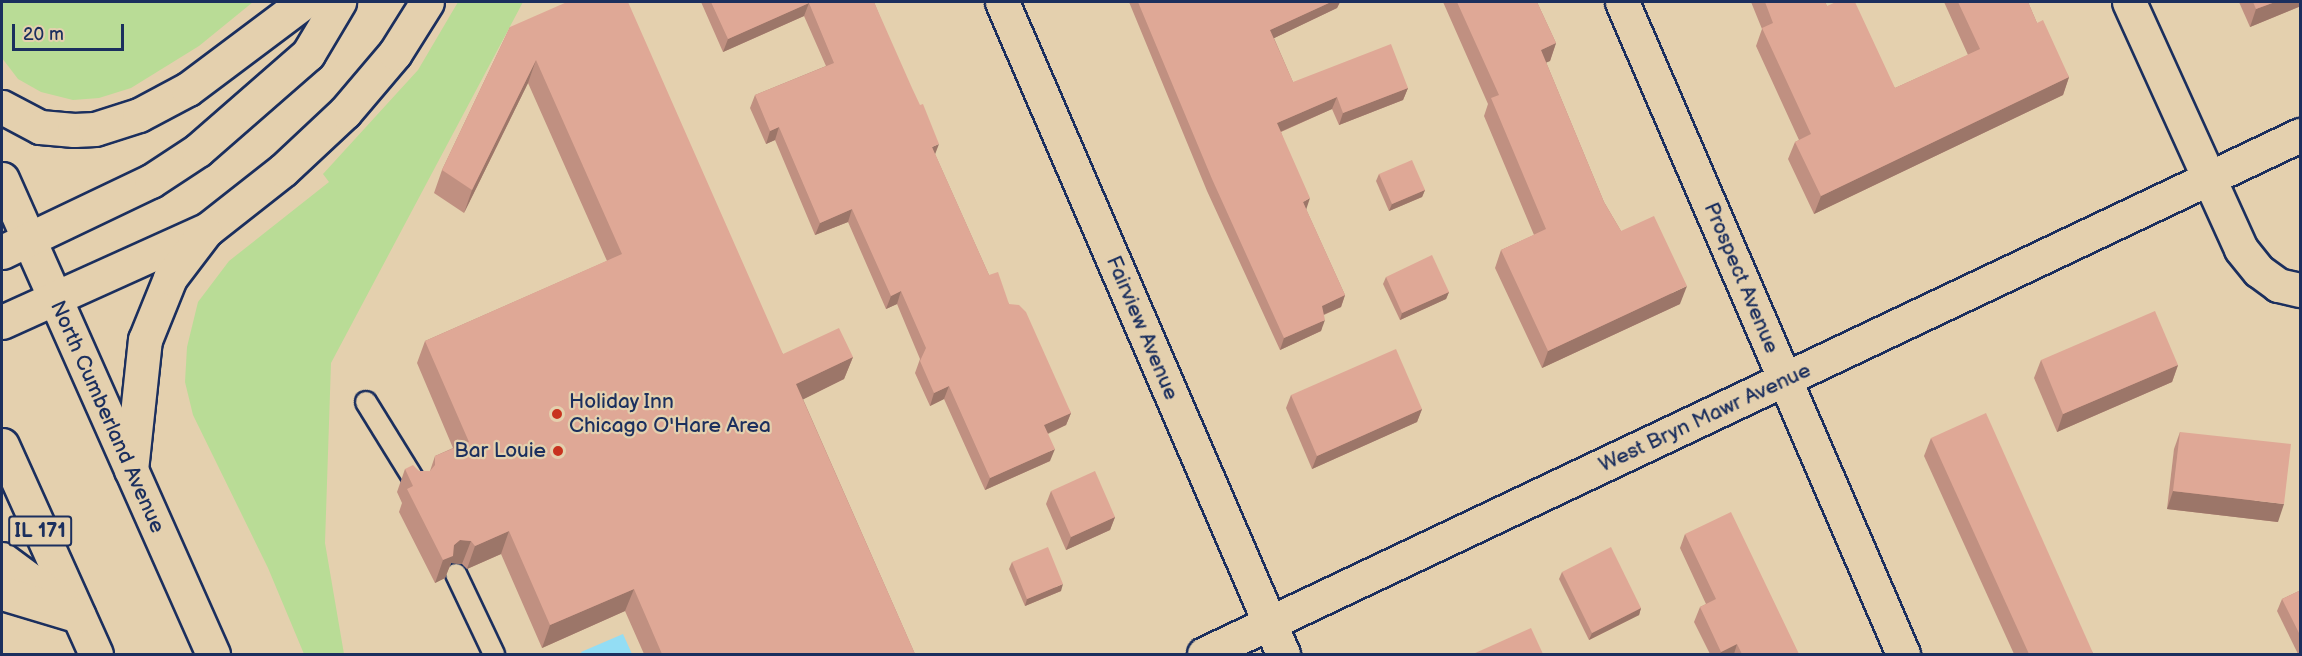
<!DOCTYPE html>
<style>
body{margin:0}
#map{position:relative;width:2302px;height:656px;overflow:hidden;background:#e4d0ae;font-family:"Balsamiq Sans",sans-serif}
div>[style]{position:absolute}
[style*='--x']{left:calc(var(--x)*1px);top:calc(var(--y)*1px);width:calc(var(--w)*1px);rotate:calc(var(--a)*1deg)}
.green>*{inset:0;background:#b9dc96}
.water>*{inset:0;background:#93ddf4}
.roads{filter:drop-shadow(2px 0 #1b2f5e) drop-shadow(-2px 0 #1b2f5e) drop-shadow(0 2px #1b2f5e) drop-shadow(0 -2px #1b2f5e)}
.service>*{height:20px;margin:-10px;padding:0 10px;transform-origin:10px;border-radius:10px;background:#e4d0ae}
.minor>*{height:33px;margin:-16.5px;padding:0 16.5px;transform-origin:16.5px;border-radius:16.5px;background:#e4d0ae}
.tertiary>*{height:33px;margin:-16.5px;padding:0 16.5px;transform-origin:16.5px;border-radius:16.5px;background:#e4d0ae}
.primary>*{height:33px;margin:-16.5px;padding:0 16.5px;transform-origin:16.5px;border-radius:16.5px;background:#e4d0ae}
.motorway>*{height:33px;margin:-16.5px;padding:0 16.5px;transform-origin:16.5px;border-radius:16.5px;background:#e4d0ae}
.wall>*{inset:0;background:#c09081}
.shaded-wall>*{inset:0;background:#9c7669}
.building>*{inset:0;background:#dfa896}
.dots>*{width:16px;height:16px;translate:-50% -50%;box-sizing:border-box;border:3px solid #e4d0ae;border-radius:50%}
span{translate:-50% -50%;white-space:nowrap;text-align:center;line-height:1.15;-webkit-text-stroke:4.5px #e4d0ae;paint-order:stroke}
.shield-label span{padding:2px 4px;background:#e4d0ae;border:2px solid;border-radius:4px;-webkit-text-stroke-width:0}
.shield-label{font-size:20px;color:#1b2f5e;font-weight:700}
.street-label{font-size:21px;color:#1b2f5e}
.poi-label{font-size:21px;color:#1b2f5e}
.left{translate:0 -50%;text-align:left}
.right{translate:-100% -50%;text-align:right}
.frame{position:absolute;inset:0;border:3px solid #1b2f5e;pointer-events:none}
.scale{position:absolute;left:12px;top:24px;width:112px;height:27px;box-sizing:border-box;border:3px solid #1b2f5e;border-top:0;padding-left:8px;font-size:18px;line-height:21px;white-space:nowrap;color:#1b2f5e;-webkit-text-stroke:4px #e4d0ae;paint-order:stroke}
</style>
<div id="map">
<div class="green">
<div style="clip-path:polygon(2px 2px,253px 2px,199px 46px,131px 88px,99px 98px,73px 100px,41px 92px,18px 79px,2px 58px)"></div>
<div style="clip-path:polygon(458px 2px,523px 2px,331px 363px,325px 543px,344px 654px,304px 654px,268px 568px,193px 415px,185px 382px,187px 347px,198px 302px,229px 261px,329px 182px,323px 174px,418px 70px)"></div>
</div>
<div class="water">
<div style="clip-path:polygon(623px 634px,632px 654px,582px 654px,581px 652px)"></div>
</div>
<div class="roads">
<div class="service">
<div style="--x:366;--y:402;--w:95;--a:58.3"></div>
<div style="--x:456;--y:574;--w:89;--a:64.6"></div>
</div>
<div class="minor">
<div style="--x:1002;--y:2;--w:710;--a:66.68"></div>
<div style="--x:1622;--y:2;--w:710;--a:66.68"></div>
<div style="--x:2129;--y:2;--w:271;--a:65.6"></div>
<div style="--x:2241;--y:249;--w:28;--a:51"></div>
<div style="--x:2259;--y:271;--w:24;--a:36"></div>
<div style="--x:2278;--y:285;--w:23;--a:13"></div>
</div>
<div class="tertiary">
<div style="--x:1204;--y:654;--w:1213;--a:-25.34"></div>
</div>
<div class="primary">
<div style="--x:2;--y:179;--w:520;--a:66.05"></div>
<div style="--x:2;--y:445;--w:229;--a:65.8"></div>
<div style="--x:2;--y:559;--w:91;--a:36.5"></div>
</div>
<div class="motorway">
<div style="--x:2;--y:107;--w:43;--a:27.8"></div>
<div style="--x:40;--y:127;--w:34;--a:5"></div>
<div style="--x:74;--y:130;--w:21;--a:-3"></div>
<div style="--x:95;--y:129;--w:46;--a:-17.7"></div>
<div style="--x:139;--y:115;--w:55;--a:-28"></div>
<div style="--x:188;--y:89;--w:145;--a:-36.9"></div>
<div style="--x:2;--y:252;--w:165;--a:-25.5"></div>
<div style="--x:151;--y:181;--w:56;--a:-33.4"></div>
<div style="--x:198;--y:150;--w:146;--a:-41.1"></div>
<div style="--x:308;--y:54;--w:61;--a:-59.2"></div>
<div style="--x:2;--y:322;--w:226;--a:-24.3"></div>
<div style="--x:208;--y:229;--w:95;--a:-38.2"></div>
<div style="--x:283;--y:170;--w:85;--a:-43.1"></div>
<div style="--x:345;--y:112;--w:77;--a:-49.7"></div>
<div style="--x:395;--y:53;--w:60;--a:-57.9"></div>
<div style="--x:131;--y:470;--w:131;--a:-83.9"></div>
<div style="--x:145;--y:340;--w:67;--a:-68"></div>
<div style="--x:170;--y:278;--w:58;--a:-52.7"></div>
<div style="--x:2;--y:593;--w:80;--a:16.6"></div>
</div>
</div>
<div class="wall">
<div style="clip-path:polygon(701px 2px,874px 2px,935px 154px,989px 275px,1009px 304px,1071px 413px,1066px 425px,1048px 434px,1050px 461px,985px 490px,944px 399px,930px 406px,915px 373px,920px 359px,897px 304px,886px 309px,848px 222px,815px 235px,775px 140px,766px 144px,750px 108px,755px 95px,826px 66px,804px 16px,723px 52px)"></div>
<div style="clip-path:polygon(1129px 2px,1340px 2px,1337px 8px,1274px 38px,1293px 82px,1408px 88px,1403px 100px,1339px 125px,1332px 109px,1281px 132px,1306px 209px,1345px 295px,1341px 307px,1324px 315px,1321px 331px,1280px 350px,1207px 191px)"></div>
<div style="clip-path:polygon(1443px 2px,1537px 2px,1556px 43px,1550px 61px,1546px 62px,1604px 202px,1621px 231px,1680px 304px,1542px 368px,1495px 268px,1501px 250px,1534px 235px,1484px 116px,1488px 104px)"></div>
<div style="clip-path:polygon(1751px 2px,1825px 2px,1827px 6px,1895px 88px,1968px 55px,1944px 2px,2028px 2px,2037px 23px,2069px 77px,2063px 95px,1814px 214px,1788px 159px,1795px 142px,1799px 140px,1756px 46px,1762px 29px)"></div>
<div style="clip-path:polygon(2239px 2px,2301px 2px,2301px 6px,2250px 27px)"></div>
<div style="clip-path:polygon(510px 27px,783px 354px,853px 357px,844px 379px,803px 399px,915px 654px,644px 654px,625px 611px,542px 648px,501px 554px,467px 569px,462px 564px,451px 563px,445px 578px,435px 583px,399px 512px,402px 503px,397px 492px,405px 469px,419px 471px,430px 471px,435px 456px,453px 448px,417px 363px,425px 341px,607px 261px,528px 83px,464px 213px,434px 193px,442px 170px)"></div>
<div style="clip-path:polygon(1379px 174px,1425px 190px,1422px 197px,1389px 211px,1376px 181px)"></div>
<div style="clip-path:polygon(1386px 277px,1449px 292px,1446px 299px,1400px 320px,1383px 284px)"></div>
<div style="clip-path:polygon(2041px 360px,2178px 365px,2172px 382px,2057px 432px,2034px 378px)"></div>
<div style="clip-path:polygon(1291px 395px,1422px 409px,1417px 422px,1312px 469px,1286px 408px)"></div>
<div style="clip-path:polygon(2180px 432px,2278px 522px,2167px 509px,2174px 449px)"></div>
<div style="clip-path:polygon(1931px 438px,2093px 653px,2092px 654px,2014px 654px,1924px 456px)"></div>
<div style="clip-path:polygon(1051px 491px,1115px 517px,1110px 530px,1066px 550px,1046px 504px)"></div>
<div style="clip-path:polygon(1685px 534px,1799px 654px,1710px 654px,1694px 622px,1700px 607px,1706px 604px,1680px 548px)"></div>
<div style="clip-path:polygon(1012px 562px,1061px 591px,1025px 606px,1009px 569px)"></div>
<div style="clip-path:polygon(1562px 572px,1641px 608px,1639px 615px,1589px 640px,1559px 579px)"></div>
<div style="clip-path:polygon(2301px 590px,2301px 654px,2298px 654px,2277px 611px,2282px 599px)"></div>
</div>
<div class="shaded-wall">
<div style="clip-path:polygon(1331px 2px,1340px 2px,1337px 8px,1266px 42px,1270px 30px)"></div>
<div style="clip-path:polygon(2275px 2px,2301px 2px,2301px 6px,2250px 27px,2256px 9px)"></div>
<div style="clip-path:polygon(809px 3px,804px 16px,723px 52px,728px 39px)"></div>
<div style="clip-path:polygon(1556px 43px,1550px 61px,1534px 68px,1541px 50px)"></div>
<div style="clip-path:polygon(536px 60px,528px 83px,464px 213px,472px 190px)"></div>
<div style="clip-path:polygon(2069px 77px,2063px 95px,1814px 214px,1821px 196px)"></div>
<div style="clip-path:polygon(1408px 88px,1403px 100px,1339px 125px,1343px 113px)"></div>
<div style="clip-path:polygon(1337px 97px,1332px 109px,1273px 135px,1277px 123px)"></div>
<div style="clip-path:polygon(779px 127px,775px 140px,766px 144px,770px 131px)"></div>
<div style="clip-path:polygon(939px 144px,934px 157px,932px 147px)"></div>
<div style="clip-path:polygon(1425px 190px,1422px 197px,1389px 211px,1392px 204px)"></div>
<div style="clip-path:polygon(1310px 198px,1306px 210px,1303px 202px)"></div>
<div style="clip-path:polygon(852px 209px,848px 222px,815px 235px,820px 223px)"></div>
<div style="clip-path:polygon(1687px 286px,1680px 304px,1542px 368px,1548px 351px)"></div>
<div style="clip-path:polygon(901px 291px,897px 304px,886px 309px,891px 296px)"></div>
<div style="clip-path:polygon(1449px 292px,1446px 299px,1400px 320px,1402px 313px)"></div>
<div style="clip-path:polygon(1345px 295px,1341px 307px,1318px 317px,1322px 306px)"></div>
<div style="clip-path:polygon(1325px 320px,1321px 331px,1280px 350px,1284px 338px)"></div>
<div style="clip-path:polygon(853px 357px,844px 379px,788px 407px,796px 384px)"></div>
<div style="clip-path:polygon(2178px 365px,2172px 382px,2057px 432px,2063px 414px)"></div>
<div style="clip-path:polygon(949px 386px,944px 399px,930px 406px,934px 393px)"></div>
<div style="clip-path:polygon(1422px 409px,1417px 422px,1312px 469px,1317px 456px)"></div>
<div style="clip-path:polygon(1071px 413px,1066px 425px,1040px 437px,1044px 425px)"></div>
<div style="clip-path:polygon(1055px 449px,1050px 461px,985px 490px,990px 478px)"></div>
<div style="clip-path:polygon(2173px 491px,2284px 504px,2278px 522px,2167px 509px)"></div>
<div style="clip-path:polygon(1115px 517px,1110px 530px,1066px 550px,1071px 537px)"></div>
<div style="clip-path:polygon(509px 531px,501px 554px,467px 569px,475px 546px)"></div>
<div style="clip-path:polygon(460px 540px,471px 541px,462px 564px,451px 563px,445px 578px,435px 583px,443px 560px,454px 545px)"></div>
<div style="clip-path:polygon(1063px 584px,1061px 591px,1025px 606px,1027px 599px)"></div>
<div style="clip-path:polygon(634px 589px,625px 611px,542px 648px,550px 625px)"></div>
<div style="clip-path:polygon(1641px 608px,1639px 615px,1589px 640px,1592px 633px)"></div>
<div style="clip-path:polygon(1737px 644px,1734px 654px,1720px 654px,1721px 652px)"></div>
</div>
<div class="building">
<div style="clip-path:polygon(567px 2px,628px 2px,783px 354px,839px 328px,853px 357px,796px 384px,915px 654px,662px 654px,634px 589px,550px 625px,509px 531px,475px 546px,471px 541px,460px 540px,454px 545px,453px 556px,443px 560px,407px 489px,413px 486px,405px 469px,413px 465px,419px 471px,430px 471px,435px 465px,435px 456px,469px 442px,425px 341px,622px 254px,536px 60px,472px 190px,442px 170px,510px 27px)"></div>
<div style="clip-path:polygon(711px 2px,874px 2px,912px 88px,920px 105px,923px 104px,939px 144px,932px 147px,989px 275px,998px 272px,1009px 304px,1019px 305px,1026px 312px,1071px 413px,1044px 425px,1055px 449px,990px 478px,949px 386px,934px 393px,920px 361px,926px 348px,901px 291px,891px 296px,852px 209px,820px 223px,779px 127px,770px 131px,755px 95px,834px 63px,809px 3px,728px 39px)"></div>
<div style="clip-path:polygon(1138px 2px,1331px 2px,1270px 30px,1293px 82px,1391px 44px,1408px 88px,1343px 113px,1337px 97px,1277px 123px,1310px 198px,1303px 202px,1345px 295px,1322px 306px,1325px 320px,1284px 338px,1212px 179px)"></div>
<div style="clip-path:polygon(1457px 2px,1537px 2px,1556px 43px,1541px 50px,1604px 202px,1621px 231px,1654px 216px,1687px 286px,1548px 351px,1501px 250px,1546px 229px,1491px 98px,1499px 95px)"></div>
<div style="clip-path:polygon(1765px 2px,1825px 2px,1827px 6px,1836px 2px,1855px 2px,1895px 88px,1980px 49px,1958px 2px,2028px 2px,2037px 23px,2043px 20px,2069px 77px,1821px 196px,1795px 142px,1811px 134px,1762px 28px,1773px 23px)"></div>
<div style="clip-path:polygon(2253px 2px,2275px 2px,2256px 9px)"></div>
<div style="clip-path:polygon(1412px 160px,1425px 190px,1392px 204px,1379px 174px)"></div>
<div style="clip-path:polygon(1432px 255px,1449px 292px,1402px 313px,1386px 277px)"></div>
<div style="clip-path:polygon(2155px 311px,2178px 365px,2063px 414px,2041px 360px)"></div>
<div style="clip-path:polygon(1396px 349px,1422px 409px,1317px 456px,1291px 395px)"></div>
<div style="clip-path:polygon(1986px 413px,2093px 653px,2090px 654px,2029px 654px,1931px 438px)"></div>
<div style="clip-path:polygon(2180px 432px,2291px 444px,2284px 504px,2173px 491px)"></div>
<div style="clip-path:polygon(1095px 471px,1115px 517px,1071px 537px,1051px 491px)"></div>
<div style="clip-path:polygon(1731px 512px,1799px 654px,1742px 654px,1737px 644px,1721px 652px,1700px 607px,1716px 599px,1685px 534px)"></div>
<div style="clip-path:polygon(1048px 547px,1063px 584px,1027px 599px,1012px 562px)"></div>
<div style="clip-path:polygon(1611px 547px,1641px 608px,1592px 633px,1562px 572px)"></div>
<div style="clip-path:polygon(2301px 590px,2301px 637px,2282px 599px)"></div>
<div style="clip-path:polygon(1531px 628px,1543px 654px,1473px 654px)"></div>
</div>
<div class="dots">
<div style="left:557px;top:414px;background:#c8321e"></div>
<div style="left:558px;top:451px;background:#c8321e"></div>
</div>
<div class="shield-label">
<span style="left:40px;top:531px">IL 171</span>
</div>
<div class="street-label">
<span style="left:1741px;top:278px;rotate:67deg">Prospect Avenue</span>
<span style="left:1142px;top:328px;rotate:67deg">Fairview Avenue</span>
<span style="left:107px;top:417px;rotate:66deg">North Cumberland Avenue</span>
<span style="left:1705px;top:418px;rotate:-25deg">West Bryn Mawr Avenue</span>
</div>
<div class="poi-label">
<span class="left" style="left:569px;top:414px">Holiday Inn<br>Chicago O'Hare Area</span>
<span class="right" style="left:546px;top:451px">Bar Louie</span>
</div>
<div class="frame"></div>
<div class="scale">20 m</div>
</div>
